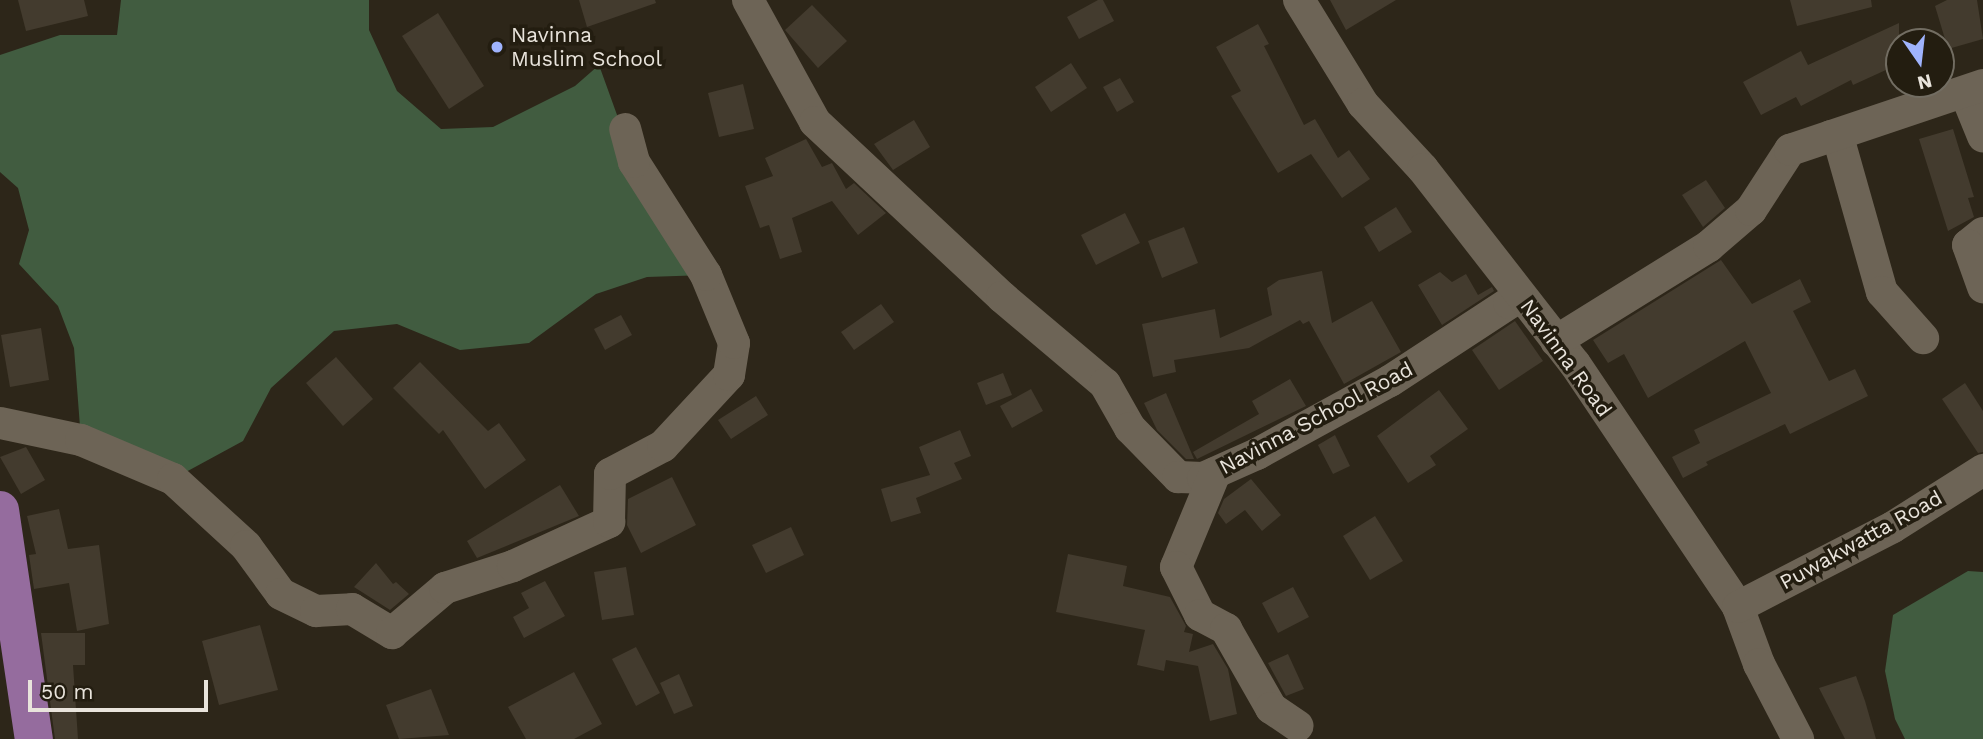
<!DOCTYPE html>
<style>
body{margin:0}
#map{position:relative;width:1983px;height:739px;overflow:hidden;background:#2d2619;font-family:"Work Sans",sans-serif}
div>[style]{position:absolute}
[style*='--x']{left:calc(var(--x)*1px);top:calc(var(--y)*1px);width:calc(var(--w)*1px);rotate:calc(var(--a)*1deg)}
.forest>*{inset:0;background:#415c40}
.building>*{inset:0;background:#433b2e}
.minor>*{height:32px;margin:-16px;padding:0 16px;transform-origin:16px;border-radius:16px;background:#6d6456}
.major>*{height:38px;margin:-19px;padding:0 19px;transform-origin:19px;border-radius:19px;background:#956c9e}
.dots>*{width:19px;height:19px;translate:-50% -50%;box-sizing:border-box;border:4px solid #231d10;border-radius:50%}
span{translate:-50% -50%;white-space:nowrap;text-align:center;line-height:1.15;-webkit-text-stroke:7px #231d10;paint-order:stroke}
.poi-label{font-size:21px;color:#e9e4dc}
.left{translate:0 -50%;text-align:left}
.street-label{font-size:21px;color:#e9e4dc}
.north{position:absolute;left:1885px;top:28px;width:70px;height:70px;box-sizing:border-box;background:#231d10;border:2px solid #726d62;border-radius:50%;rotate:166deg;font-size:19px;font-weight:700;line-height:28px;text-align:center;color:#e9e4dc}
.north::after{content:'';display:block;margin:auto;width:24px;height:32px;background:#9fb3fd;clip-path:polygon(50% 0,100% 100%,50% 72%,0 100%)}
.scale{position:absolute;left:28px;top:680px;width:180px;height:32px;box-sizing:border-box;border:4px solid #e9e4dc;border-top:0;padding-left:9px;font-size:21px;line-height:24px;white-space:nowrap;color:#e9e4dc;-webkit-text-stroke:5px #231d10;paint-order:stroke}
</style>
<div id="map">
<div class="forest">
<div style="clip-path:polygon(121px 0,369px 0,369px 30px,397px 91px,441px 129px,493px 127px,575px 86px,599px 65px,634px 162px,706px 275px,647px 277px,596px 294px,529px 343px,460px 350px,397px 324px,334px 331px,271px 388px,243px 441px,173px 479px,81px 440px,74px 348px,58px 306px,19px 264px,29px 230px,18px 188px,0 172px,0 55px,60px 35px,117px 35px)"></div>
<div style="clip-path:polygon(1968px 571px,1983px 572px,1983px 739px,1905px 739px,1895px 719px,1885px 671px,1893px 615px)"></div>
</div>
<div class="building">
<div style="clip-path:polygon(18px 0,84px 0,88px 16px,26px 31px)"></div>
<div style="clip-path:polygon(579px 0,655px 0,656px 3px,587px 27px)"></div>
<div style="clip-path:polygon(1098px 0,1103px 0,1114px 21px,1079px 39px,1067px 17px)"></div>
<div style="clip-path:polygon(1330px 0,1396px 0,1346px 30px)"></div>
<div style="clip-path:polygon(1790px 0,1871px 0,1872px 7px,1797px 26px)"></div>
<div style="clip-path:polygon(1947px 0,1977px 0,1983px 39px,1948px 49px,1935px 6px)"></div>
<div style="clip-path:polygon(812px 5px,847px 41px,818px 68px,785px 30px)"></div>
<div style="clip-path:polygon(438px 13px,484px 86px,449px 109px,402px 36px)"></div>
<div style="clip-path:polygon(1899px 23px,1899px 64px,1853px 85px,1851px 80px,1801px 106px,1796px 97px,1761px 115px,1743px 82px,1801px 51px,1808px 65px)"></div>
<div style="clip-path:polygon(1258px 24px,1269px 44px,1264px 46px,1304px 125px,1315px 119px,1338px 158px,1349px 150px,1370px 179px,1342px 198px,1311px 154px,1278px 173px,1231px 96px,1241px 91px,1216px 47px)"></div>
<div style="clip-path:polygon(1071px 63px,1087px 88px,1051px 112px,1035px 87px)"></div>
<div style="clip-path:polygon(1120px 78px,1134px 102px,1117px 112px,1103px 87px)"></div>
<div style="clip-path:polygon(743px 84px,754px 129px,719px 137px,708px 93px)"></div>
<div style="clip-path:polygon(914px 120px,930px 147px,893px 170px,874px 144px)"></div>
<div style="clip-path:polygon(1953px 129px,1974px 197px,1968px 198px,1974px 217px,1948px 231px,1919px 139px)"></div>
<div style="clip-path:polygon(806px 139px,822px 167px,832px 163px,846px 189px,854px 183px,886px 213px,858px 235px,832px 201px,792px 218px,802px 252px,780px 259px,769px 225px,760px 228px,745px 186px,773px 176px,765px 158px)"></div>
<div style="clip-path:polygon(1706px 180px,1725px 208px,1703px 227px,1682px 195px)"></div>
<div style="clip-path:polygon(1396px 207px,1412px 232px,1379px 252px,1364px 227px)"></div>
<div style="clip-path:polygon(1125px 213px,1140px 243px,1096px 265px,1081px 235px)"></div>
<div style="clip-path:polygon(1184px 227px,1198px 263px,1162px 278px,1148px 241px)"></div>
<div style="clip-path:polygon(1721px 260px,1752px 304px,1800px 279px,1811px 302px,1793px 311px,1829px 381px,1855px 369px,1868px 396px,1790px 434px,1785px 424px,1706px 462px,1708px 465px,1683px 478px,1672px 457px,1700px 443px,1694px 430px,1771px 393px,1745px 341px,1648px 398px,1624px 354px,1608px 363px,1593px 340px)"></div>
<div style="clip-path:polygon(1322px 271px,1332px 323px,1372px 301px,1401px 352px,1344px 384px,1309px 321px,1303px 324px,1300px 320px,1249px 348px,1174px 360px,1176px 372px,1153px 377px,1142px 324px,1215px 309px,1220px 338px,1272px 315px,1267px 288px,1279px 280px)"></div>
<div style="clip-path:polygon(1440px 272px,1452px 282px,1466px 274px,1478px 295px,1492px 287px,1494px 291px,1442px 325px,1418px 285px)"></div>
<div style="clip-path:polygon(881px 304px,894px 322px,854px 350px,841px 332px)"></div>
<div style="clip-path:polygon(621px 315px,632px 335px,605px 350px,594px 329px)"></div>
<div style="clip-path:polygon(1515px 321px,1543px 361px,1499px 390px,1472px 350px)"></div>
<div style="clip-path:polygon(41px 328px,49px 380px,10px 387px,1px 335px)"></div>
<div style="clip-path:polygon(336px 357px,373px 399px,343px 426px,306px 383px)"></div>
<div style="clip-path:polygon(420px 362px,488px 431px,499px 423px,526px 460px,485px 489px,443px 430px,439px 434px,393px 388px)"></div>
<div style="clip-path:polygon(1003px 373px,1012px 395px,986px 405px,977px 383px)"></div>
<div style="clip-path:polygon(1290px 379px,1306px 406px,1197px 459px,1193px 452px,1259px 414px,1252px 401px)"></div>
<div style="clip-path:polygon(1965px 383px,1983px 411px,1983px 452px,1978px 453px,1942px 399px)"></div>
<div style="clip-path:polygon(1031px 389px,1043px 411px,1012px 428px,1000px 406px)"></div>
<div style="clip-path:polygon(1439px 390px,1468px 429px,1430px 456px,1436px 465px,1408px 483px,1377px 436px)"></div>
<div style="clip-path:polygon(1166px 393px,1194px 459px,1186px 459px,1157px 430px,1144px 403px)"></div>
<div style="clip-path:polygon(756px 396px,768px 415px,731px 439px,718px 420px)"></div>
<div style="clip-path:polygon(960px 430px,971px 456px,954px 463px,962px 479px,916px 498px,921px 513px,891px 522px,881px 489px,930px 475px,919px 447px)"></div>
<div style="clip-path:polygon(1335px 435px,1350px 466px,1333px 474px,1318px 445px)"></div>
<div style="clip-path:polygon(26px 447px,45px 480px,21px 494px,0 457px)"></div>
<div style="clip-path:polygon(672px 477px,696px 525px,641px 553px,627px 525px,628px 499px)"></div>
<div style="clip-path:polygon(1251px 479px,1281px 515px,1262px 531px,1245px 510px,1226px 524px,1218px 513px,1224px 499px)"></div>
<div style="clip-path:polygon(560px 485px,579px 516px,477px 558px,467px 541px)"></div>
<div style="clip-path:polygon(59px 509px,68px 549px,99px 545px,109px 624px,77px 631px,69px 583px,34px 589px,29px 555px,36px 554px,27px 516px)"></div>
<div style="clip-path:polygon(1375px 516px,1403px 561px,1370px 580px,1343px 536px)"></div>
<div style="clip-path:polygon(791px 527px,804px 555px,766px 573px,752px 545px)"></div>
<div style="clip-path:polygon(1068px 554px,1127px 566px,1123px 586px,1170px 597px,1186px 626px,1184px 632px,1193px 634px,1189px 652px,1213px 644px,1228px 669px,1237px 714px,1210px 721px,1198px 666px,1166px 660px,1164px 671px,1137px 665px,1145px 630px,1056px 612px)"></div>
<div style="clip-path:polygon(376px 563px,393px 584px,396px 582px,409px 594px,390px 610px,354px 587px)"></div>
<div style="clip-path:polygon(626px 567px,634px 615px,602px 620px,594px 572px)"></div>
<div style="clip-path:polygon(545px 581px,565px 616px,524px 638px,513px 617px,529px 608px,521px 593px)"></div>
<div style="clip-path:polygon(1293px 587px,1309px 617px,1278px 633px,1262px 603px)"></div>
<div style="clip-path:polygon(260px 625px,278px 690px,219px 705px,202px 641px)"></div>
<div style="clip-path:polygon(41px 633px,85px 633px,85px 665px,73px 665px,78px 739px,55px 739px)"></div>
<div style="clip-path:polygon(636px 647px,660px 693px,636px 706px,612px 659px)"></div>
<div style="clip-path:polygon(1288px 654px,1304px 689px,1286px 696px,1268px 663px)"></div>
<div style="clip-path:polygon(574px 672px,602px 724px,574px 739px,526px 739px,508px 707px)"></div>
<div style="clip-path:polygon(679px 674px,693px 706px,674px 714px,660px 683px)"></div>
<div style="clip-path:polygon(1856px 676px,1865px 701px,1876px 739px,1845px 739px,1819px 688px)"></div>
<div style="clip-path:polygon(431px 689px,449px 735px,399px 739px,386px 705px)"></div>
</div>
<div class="minor">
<div style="--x:748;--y:0;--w:139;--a:61.2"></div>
<div style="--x:815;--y:122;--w:256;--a:43.1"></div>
<div style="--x:1002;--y:297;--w:135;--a:40.2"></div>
<div style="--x:1105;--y:384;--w:51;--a:60.4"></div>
<div style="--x:1130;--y:428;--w:69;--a:45.6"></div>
<div style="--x:1178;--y:477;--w:25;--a:2"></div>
<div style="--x:1203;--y:478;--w:59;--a:-24"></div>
<div style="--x:1257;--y:454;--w:152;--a:-28.8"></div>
<div style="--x:1390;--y:381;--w:142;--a:-33.2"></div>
<div style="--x:1509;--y:303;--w:14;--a:-51"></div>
<div style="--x:1299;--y:0;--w:122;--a:58.4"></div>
<div style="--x:1363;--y:104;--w:88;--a:47.3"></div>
<div style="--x:1423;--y:169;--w:247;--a:52.1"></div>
<div style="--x:1575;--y:364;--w:293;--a:56.1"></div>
<div style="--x:1738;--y:607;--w:61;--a:69.8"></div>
<div style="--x:1759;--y:664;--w:85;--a:62.5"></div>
<div style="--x:1965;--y:92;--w:48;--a:67.8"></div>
<div style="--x:1831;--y:136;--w:12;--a:42"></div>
<div style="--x:1840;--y:144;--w:154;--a:74.2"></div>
<div style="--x:1882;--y:292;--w:62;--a:48.3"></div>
<div style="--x:1983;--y:233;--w:19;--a:141"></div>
<div style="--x:1968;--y:245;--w:45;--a:70.3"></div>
<div style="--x:1556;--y:341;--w:180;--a:-31.8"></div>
<div style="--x:1709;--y:246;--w:55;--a:-40.6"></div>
<div style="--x:1751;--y:210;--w:72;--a:-57"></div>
<div style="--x:1790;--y:150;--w:204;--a:-18.6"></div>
<div style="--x:0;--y:423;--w:83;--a:11.9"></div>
<div style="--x:81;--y:440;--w:100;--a:23"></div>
<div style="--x:173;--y:479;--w:99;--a:42.5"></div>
<div style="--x:246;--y:546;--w:59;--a:53.9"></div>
<div style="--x:281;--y:594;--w:39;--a:26"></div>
<div style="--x:316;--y:611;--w:36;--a:-3"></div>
<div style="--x:352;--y:609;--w:47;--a:31"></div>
<div style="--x:392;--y:633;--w:70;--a:-40.3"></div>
<div style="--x:445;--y:588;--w:71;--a:-17.9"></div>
<div style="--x:513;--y:566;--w:106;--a:-24.6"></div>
<div style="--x:609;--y:522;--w:48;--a:-88.8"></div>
<div style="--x:610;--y:474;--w:60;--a:-27.8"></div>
<div style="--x:663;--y:446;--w:97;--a:-47.1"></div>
<div style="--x:729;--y:375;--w:32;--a:-81"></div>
<div style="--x:734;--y:343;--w:74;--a:-112.4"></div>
<div style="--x:706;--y:275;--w:134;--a:-122.5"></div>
<div style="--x:634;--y:162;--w:34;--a:-105"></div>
<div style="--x:1215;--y:473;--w:102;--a:112.5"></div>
<div style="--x:1176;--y:567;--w:54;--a:63.4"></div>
<div style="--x:1200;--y:615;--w:30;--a:28"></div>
<div style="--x:1226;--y:629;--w:91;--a:60.3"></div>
<div style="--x:1271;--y:708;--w:32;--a:34"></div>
<div style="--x:1738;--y:607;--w:174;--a:-27.3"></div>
<div style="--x:1893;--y:527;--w:107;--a:-32.3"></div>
</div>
<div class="major">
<div style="--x:0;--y:510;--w:232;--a:81.6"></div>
</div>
<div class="dots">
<div style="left:497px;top:47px;background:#9fb3fd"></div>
</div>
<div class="poi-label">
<span class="left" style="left:511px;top:47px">Navinna<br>Muslim School</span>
</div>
<div class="street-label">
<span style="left:1566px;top:358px;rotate:54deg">Navinna Road</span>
<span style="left:1316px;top:418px;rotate:-28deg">Navinna School Road</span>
<span style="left:1861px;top:540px;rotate:-29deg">Puwakwatta Road</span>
</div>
<div class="north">N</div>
<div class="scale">50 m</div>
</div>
